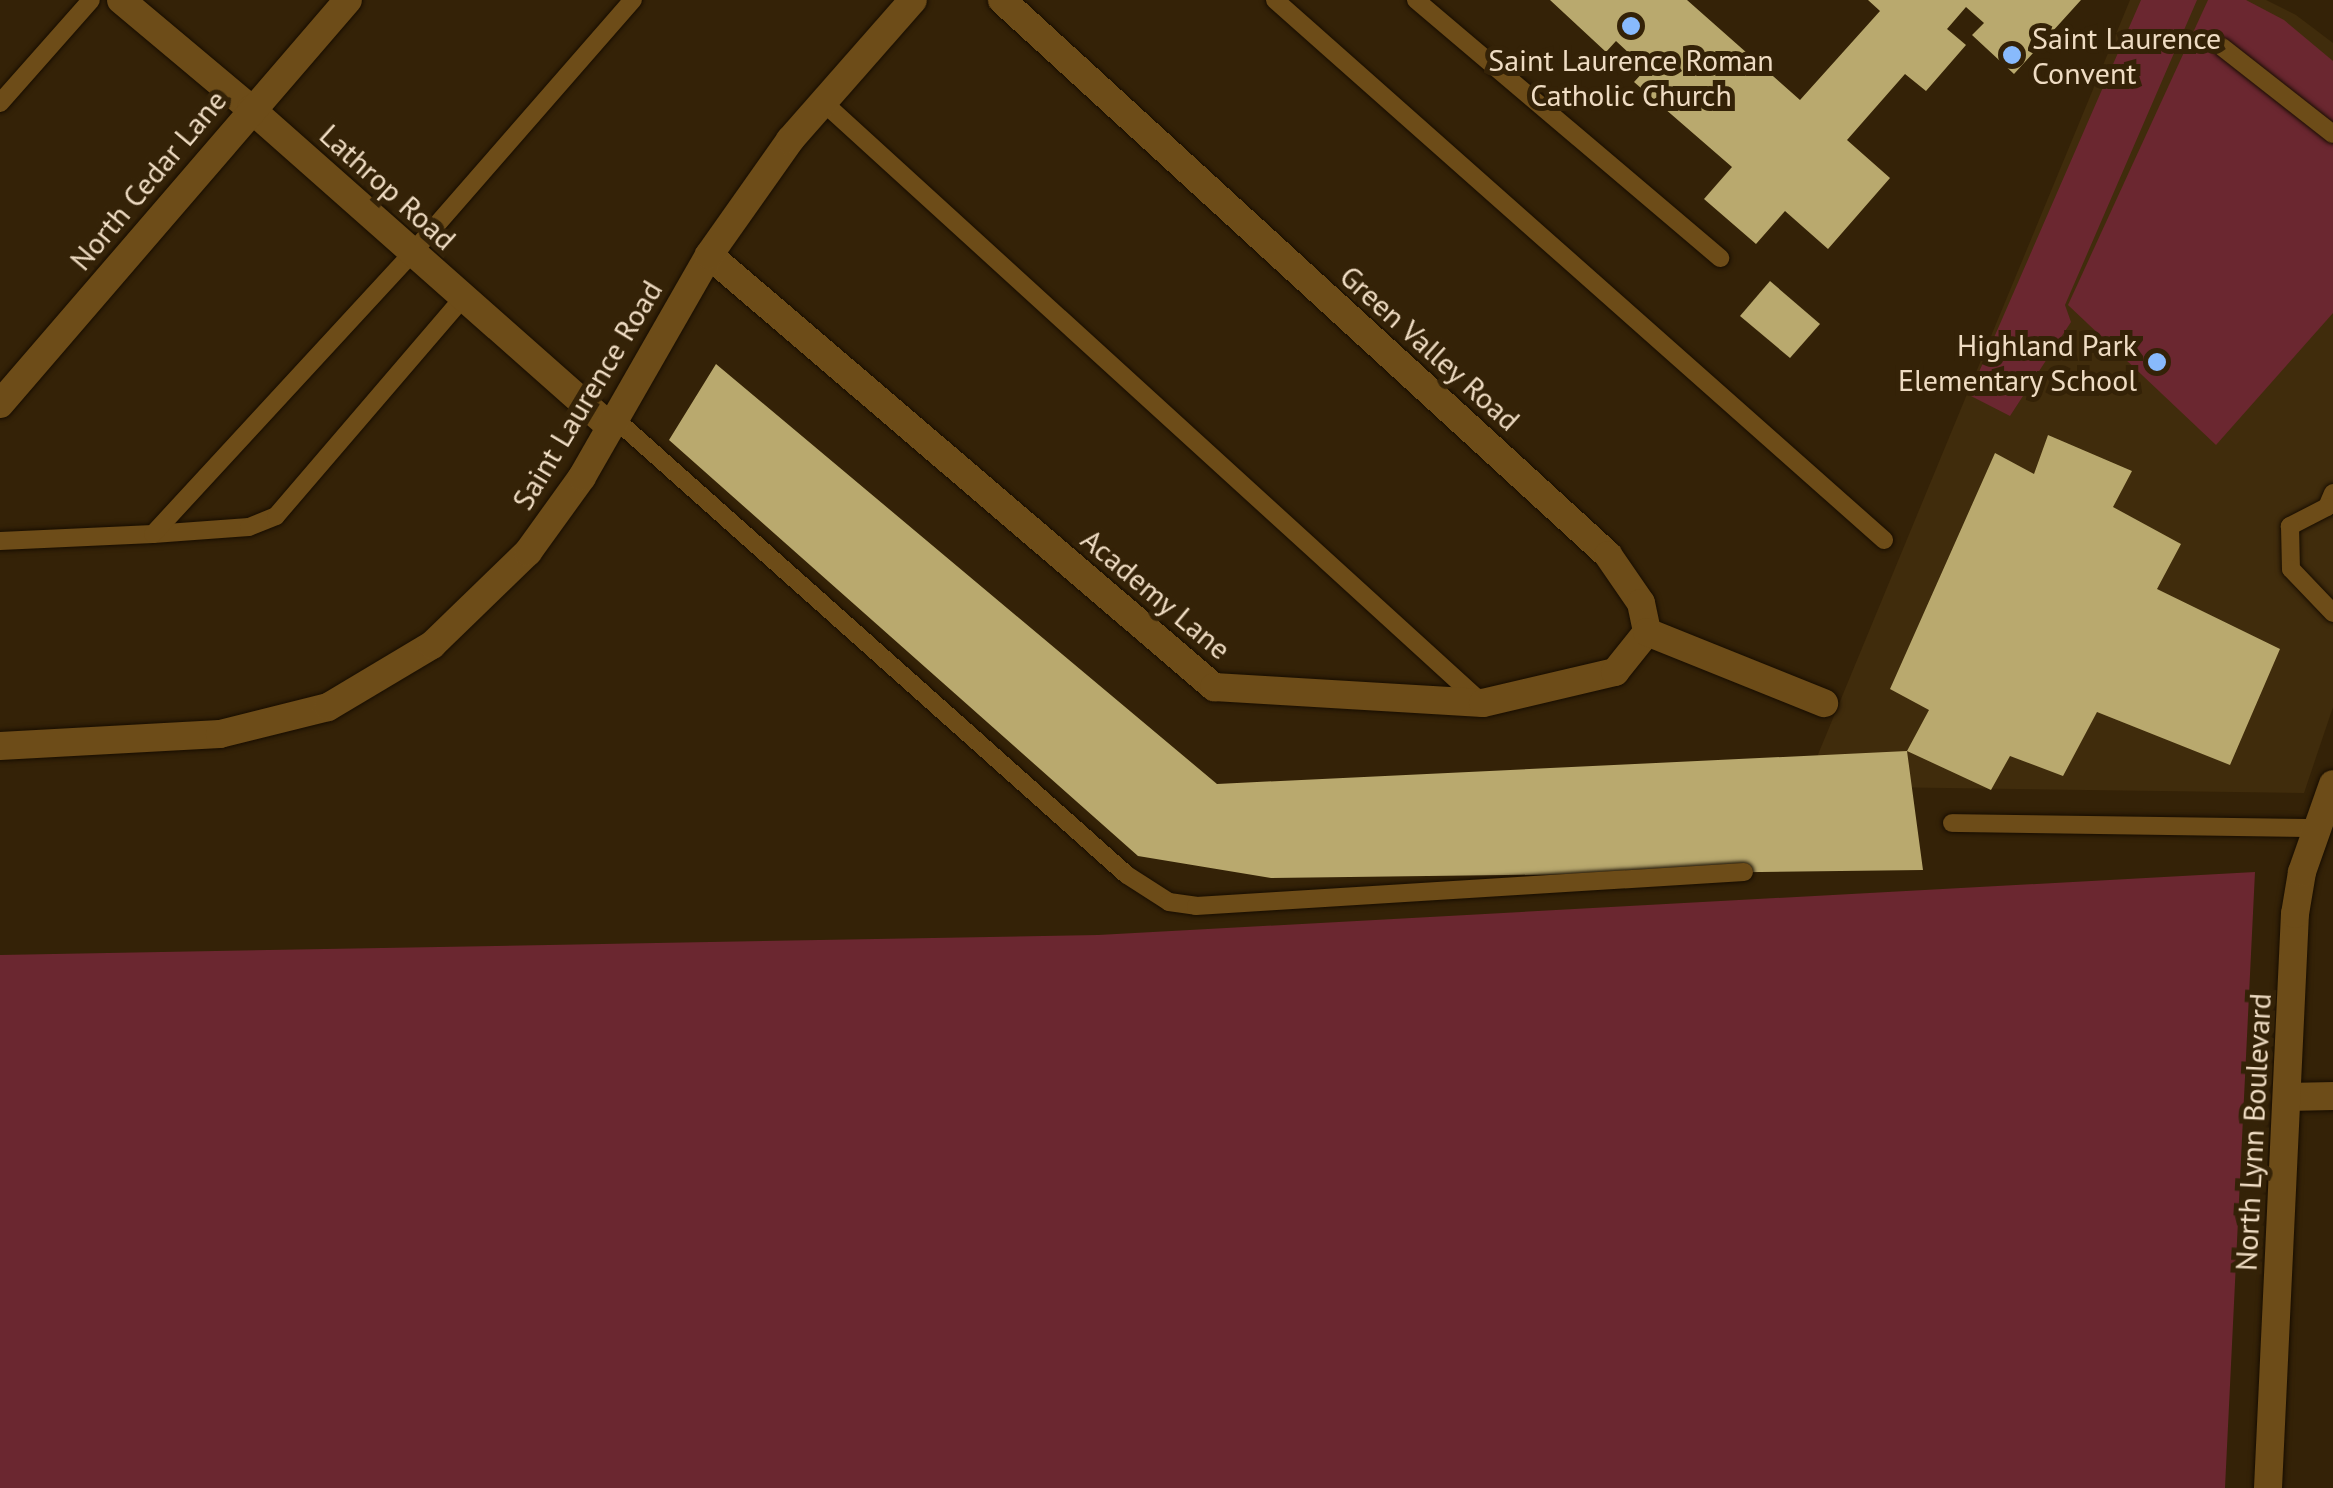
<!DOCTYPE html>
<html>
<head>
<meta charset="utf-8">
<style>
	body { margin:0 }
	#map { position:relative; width:2333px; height:1488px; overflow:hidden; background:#342207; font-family:"PT Sans",sans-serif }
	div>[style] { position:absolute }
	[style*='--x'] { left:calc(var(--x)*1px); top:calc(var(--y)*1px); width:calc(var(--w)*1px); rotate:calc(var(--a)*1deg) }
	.built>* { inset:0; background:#402c0c }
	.green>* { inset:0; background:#6b2730 }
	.building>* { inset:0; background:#b9a96e }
	.roads { filter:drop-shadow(0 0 2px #170d01) drop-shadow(0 0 2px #170d01) }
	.service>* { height:18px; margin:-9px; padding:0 9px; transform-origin:9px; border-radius:9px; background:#6d4c18 }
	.minor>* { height:28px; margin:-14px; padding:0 14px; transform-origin:14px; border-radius:14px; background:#6d4c18 }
	.tertiary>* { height:28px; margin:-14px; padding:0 14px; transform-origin:14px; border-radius:14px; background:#6d4c18 }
	.dots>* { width:28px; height:28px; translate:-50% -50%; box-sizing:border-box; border:5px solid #342207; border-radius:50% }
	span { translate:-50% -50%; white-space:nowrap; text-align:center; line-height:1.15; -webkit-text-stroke:10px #342207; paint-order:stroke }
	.poi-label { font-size:30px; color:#efdcc3 }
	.left { translate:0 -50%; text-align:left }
	.right { translate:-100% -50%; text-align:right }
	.street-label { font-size:30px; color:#efdcc3 }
</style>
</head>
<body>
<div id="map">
	<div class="built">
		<div style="clip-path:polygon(2130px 0,2266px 0,2296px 15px,2333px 43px,2333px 707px,2304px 793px,1805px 786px)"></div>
	</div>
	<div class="green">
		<div style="clip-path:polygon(2141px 0,2197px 0,2065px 305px,2071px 322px,2010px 416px,1969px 395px)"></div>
		<div style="clip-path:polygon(2208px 0,2246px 0,2284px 20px,2333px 61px,2333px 313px,2216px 445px,2068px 305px)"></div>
		<div style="clip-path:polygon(2255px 872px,2225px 1488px,0 1488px,0 955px,1098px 935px)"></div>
	</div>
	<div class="building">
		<div style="clip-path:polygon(1550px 0,1687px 0,1800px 100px,1880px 11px,1868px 0,2081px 0,2014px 74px,1972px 35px,1984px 23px,1966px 7px,1947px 29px,1966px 45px,1926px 91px,1905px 74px,1847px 140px,1890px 178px,1828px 249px,1785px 211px,1756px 244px,1704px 199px,1732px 167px,1634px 82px,1646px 69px,1616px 41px,1606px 52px)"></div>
		<div style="clip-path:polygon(1770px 281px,1820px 324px,1790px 358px,1740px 316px)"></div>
		<div style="clip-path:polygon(716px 364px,1217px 784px,1907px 751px,1923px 870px,1271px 878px,1138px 856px,669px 440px)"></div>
		<div style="clip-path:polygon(2048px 435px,2132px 471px,2113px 507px,2181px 544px,2157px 589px,2280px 649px,2230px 765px,2097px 712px,2063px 776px,2010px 756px,1991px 790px,1907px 751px,1929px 710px,1890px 689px,1995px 453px,2034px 474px)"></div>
	</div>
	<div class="roads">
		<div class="service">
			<div style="--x:1275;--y:0;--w:814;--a:41.56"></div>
			<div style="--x:1416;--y:0;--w:399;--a:40.3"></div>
			<div style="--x:2222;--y:47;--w:141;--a:38.1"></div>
			<div style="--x:823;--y:102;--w:892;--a:42.36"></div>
			<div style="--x:0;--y:103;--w:137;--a:-48.5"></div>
			<div style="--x:614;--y:418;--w:687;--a:41.7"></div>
			<div style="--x:1127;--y:875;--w:50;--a:32.7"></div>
			<div style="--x:1169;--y:902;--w:27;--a:8"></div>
			<div style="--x:1196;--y:906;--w:549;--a:-3.55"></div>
			<div style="--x:2333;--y:493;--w:15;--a:113"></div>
			<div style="--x:2327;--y:507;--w:42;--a:152.8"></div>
			<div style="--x:2290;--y:526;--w:43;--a:88.7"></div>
			<div style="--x:2291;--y:569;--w:61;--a:46.3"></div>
			<div style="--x:153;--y:534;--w:96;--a:-4.2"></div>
			<div style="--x:249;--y:527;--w:29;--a:-22"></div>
			<div style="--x:276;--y:516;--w:289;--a:-49.4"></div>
			<div style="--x:0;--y:541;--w:153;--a:-2.6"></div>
			<div style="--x:153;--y:534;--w:382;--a:-47.3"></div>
			<div style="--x:412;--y:253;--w:336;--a:-48.9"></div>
			<div style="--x:1952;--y:823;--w:363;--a:0.8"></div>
		</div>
		<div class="minor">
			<div style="--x:121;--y:0;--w:170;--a:40"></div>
			<div style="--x:251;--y:109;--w:478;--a:41.5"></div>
			<div style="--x:1002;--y:0;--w:822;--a:42.48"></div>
			<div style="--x:1608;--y:555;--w:58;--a:55.5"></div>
			<div style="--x:1641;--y:603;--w:30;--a:78"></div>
			<div style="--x:709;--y:255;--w:665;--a:40.55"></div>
			<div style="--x:1214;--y:687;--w:269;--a:3.4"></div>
			<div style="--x:1483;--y:703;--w:136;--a:-13.2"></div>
			<div style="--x:1615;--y:672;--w:51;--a:-51.3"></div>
			<div style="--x:0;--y:404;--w:533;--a:-49.26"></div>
			<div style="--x:1647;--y:632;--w:191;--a:21.9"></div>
			<div style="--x:0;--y:746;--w:220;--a:-3.1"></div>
			<div style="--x:220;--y:734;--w:111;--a:-14"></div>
			<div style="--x:328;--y:707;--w:121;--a:-30.8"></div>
			<div style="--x:432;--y:645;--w:134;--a:-44.1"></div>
			<div style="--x:528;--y:552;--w:92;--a:-54.2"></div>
			<div style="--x:582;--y:477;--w:256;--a:-60.2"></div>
			<div style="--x:709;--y:255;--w:141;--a:-54.8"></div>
			<div style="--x:790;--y:140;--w:186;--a:-48.7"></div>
			<div style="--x:2288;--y:1097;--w:45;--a:-1.3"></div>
		</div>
		<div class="tertiary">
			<div style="--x:2268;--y:1488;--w:575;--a:-87.31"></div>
			<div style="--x:2295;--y:914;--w:43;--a:-80.5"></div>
			<div style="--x:2302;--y:872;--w:93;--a:-70.6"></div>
		</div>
	</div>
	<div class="dots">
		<div style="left:1631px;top:26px;background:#88bafc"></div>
		<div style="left:2012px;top:55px;background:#88bafc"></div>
		<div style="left:2157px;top:362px;background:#88bafc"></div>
	</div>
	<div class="poi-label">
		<span class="left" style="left:2032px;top:55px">Saint Laurence<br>Convent</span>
		<span style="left:1631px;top:77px">Saint Laurence Roman<br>Catholic Church</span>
		<span class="right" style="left:2137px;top:362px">Highland Park<br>Elementary School</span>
	</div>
	<div class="street-label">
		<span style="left:148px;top:180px;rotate:-50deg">North Cedar Lane</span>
		<span style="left:388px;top:187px;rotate:42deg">Lathrop Road</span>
		<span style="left:1430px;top:348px;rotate:42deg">Green Valley Road</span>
		<span style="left:587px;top:395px;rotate:-59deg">Saint Laurence Road</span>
		<span style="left:1156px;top:594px;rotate:40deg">Academy Lane</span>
		<span style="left:2253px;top:1132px;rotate:-87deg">North Lynn Boulevard</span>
	</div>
</div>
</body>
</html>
